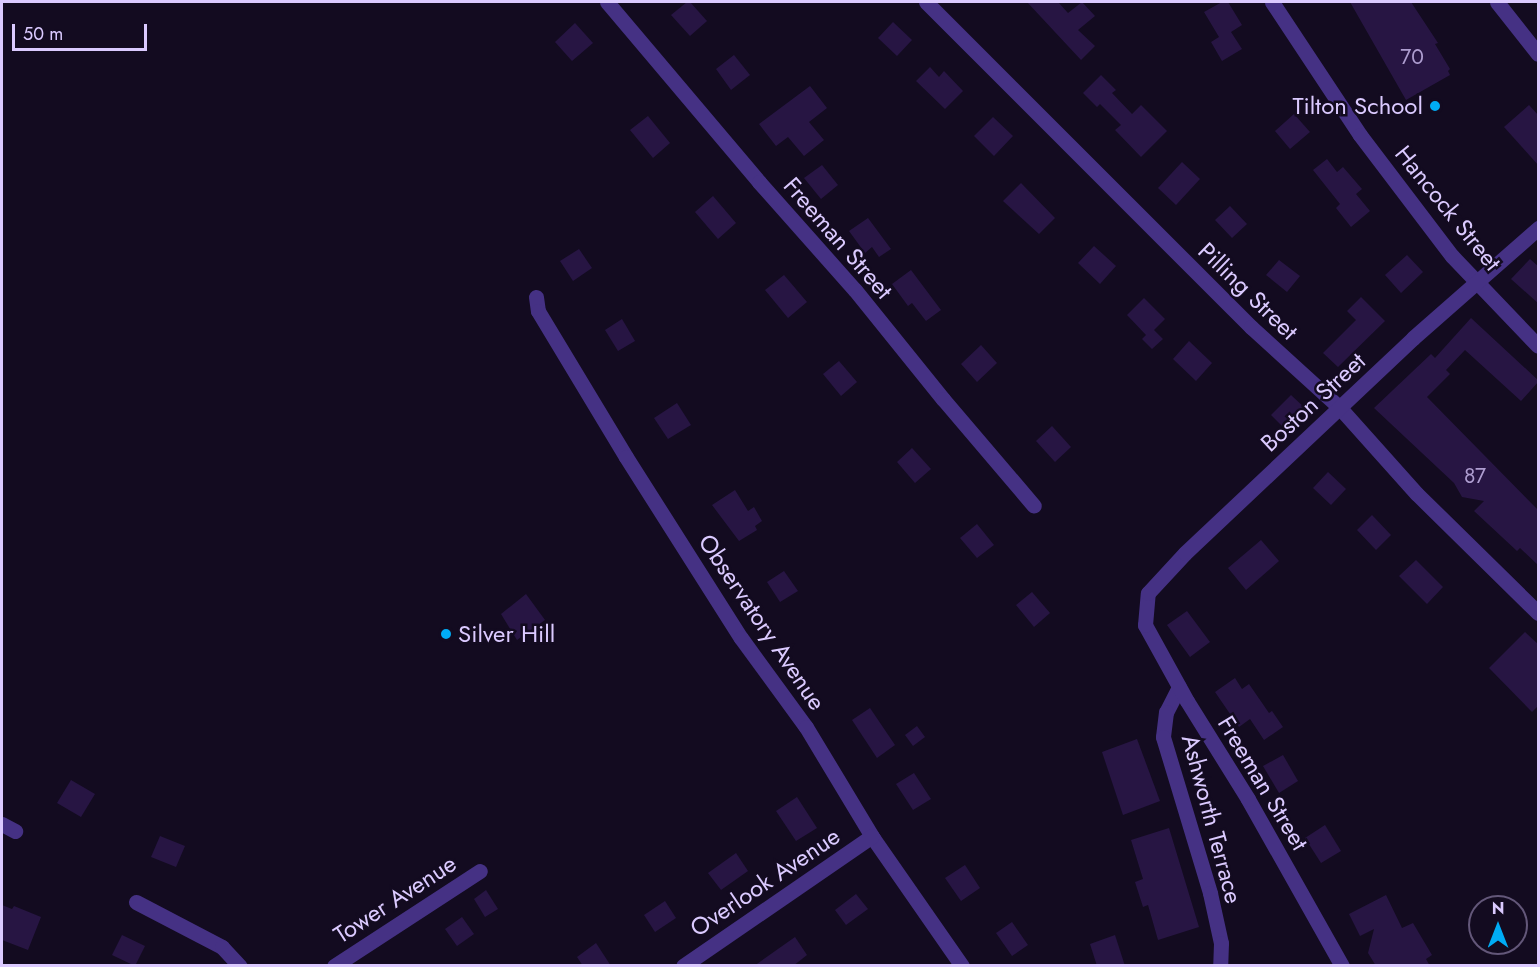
<!DOCTYPE html>
<html>
<head>
<meta charset="utf-8">
<style>
	body { margin:0 }
	#map { position:relative; width:1540px; height:967px; overflow:hidden; background:#130b20; font-family:Jost,sans-serif }
	div>[style] { position:absolute }
	[style*='--x'] { left:calc(var(--x)*1px); top:calc(var(--y)*1px); width:calc(var(--w)*1px); rotate:calc(var(--a)*1deg) }
	.building>* { inset:0; background:#271543 }
	.minor>* { height:15px; margin:-7.5px; padding:0 7.5px; transform-origin:7.5px; border-radius:7.5px; background:#453184 }
	.dots>* { width:16px; height:16px; translate:-50% -50%; box-sizing:border-box; border:3px solid #130b20; border-radius:50% }
	span { translate:-50% -50%; white-space:nowrap; text-align:center; line-height:1.15; -webkit-text-stroke:5px #130b20; paint-order:stroke }
	.number-label { font-size:21px; color:#ae9dd0 }
	.number-label span { -webkit-text-stroke-width:0 }
	.poi-label { font-size:24px; color:#dbcaff }
	.right { translate:-100% -50%; text-align:right }
	.left { translate:0 -50%; text-align:left }
	.street-label { font-size:24px; color:#dbcaff }
	.frame { position:absolute; inset:0; border:3px solid #dbcaff; pointer-events:none }
	.north { position:absolute; left:1468px; top:895px; width:60px; height:60px; box-sizing:border-box; background:#130b20; border:2px solid #635779; border-radius:50%; rotate:0deg; font-size:16px; font-weight:700; line-height:24px; text-align:center; color:#dbcaff }
	.north::after { content:''; display:block; margin:auto; width:21px; height:27px; background:#00acf5; clip-path:polygon(50% 0,100% 100%,50% 72%,0 100%) }
	.scale { position:absolute; left:12px; top:24px; width:135px; height:27px; box-sizing:border-box; border:3px solid #dbcaff; border-top:0; padding-left:8px; font-size:18px; line-height:21px; white-space:nowrap; color:#dbcaff; -webkit-text-stroke:4px #130b20; paint-order:stroke }
</style>
</head>
<body>
<div id="map">
	<div class="building">
		<div style="clip-path:polygon(687px 2px,690px 2px,707px 21px,690px 36px,671px 15px)"></div>
		<div style="clip-path:polygon(1027px 2px,1058px 2px,1068px 13px,1082px 2px,1095px 16px,1078px 30px,1095px 46px,1081px 60px)"></div>
		<div style="clip-path:polygon(1222px 2px,1228px 2px,1242px 25px,1231px 32px,1242px 49px,1222px 61px,1211px 42px,1219px 37px,1204px 12px)"></div>
		<div style="clip-path:polygon(1350px 2px,1411px 2px,1438px 43px,1435px 44px,1450px 69px,1448px 71px,1450px 75px,1406px 100px)"></div>
		<div style="clip-path:polygon(893px 22px,912px 40px,897px 56px,878px 38px)"></div>
		<div style="clip-path:polygon(575px 23px,593px 43px,572px 61px,555px 42px)"></div>
		<div style="clip-path:polygon(734px 55px,750px 75px,731px 90px,716px 69px)"></div>
		<div style="clip-path:polygon(930px 67px,939px 77px,944px 71px,963px 91px,945px 109px,916px 81px)"></div>
		<div style="clip-path:polygon(1101px 75px,1116px 90px,1112px 93px,1132px 114px,1141px 105px,1167px 131px,1141px 157px,1115px 130px,1121px 125px,1100px 104px,1097px 107px,1083px 93px)"></div>
		<div style="clip-path:polygon(810px 86px,827px 108px,809px 122px,824px 140px,804px 156px,788px 137px,776px 146px,759px 124px)"></div>
		<div style="clip-path:polygon(1529px 105px,1539px 116px,1539px 166px,1504px 127px)"></div>
		<div style="clip-path:polygon(1294px 114px,1310px 132px,1290px 149px,1275px 131px)"></div>
		<div style="clip-path:polygon(648px 116px,670px 143px,653px 158px,630px 130px)"></div>
		<div style="clip-path:polygon(993px 117px,1013px 136px,994px 156px,974px 136px)"></div>
		<div style="clip-path:polygon(1327px 159px,1337px 172px,1343px 167px,1362px 189px,1356px 194px,1370px 211px,1351px 227px,1336px 208px,1340px 204px,1313px 170px)"></div>
		<div style="clip-path:polygon(1182px 162px,1200px 179px,1176px 205px,1158px 188px)"></div>
		<div style="clip-path:polygon(822px 165px,838px 185px,821px 199px,804px 178px)"></div>
		<div style="clip-path:polygon(1021px 183px,1055px 218px,1039px 234px,1003px 201px)"></div>
		<div style="clip-path:polygon(713px 196px,736px 223px,718px 239px,695px 212px)"></div>
		<div style="clip-path:polygon(1230px 206px,1247px 224px,1232px 238px,1215px 220px)"></div>
		<div style="clip-path:polygon(868px 218px,891px 249px,879px 257px,872px 247px,865px 253px,849px 231px)"></div>
		<div style="clip-path:polygon(1094px 246px,1116px 266px,1100px 284px,1078px 263px)"></div>
		<div style="clip-path:polygon(579px 249px,592px 268px,573px 281px,560px 261px)"></div>
		<div style="clip-path:polygon(1407px 255px,1423px 272px,1401px 293px,1385px 275px)"></div>
		<div style="clip-path:polygon(1530px 259px,1539px 267px,1539px 304px,1511px 279px)"></div>
		<div style="clip-path:polygon(1279px 260px,1300px 276px,1287px 292px,1266px 275px)"></div>
		<div style="clip-path:polygon(911px 270px,941px 310px,926px 321px,912px 303px,908px 306px,892px 284px)"></div>
		<div style="clip-path:polygon(784px 275px,807px 302px,788px 318px,765px 290px)"></div>
		<div style="clip-path:polygon(1361px 297px,1385px 321px,1338px 367px,1323px 353px,1356px 320px,1347px 311px)"></div>
		<div style="clip-path:polygon(1144px 298px,1165px 319px,1154px 330px,1163px 339px,1152px 349px,1142px 339px,1146px 335px,1127px 315px)"></div>
		<div style="clip-path:polygon(1471px 318px,1539px 381px,1521px 401px,1465px 350px,1446px 370px,1450px 374px,1427px 397px,1539px 511px,1539px 566px,1520px 548px,1517px 551px,1474px 511px,1484px 501px,1462px 497px,1454px 483px,1374px 408px,1431px 354px,1435px 358px)"></div>
		<div style="clip-path:polygon(622px 319px,635px 341px,618px 351px,605px 330px)"></div>
		<div style="clip-path:polygon(1189px 341px,1212px 363px,1196px 381px,1173px 359px)"></div>
		<div style="clip-path:polygon(981px 345px,997px 363px,977px 382px,961px 364px)"></div>
		<div style="clip-path:polygon(839px 361px,857px 382px,841px 396px,823px 374px)"></div>
		<div style="clip-path:polygon(1291px 395px,1306px 409px,1286px 430px,1271px 415px)"></div>
		<div style="clip-path:polygon(677px 403px,691px 425px,668px 439px,654px 418px)"></div>
		<div style="clip-path:polygon(1052px 426px,1071px 447px,1055px 462px,1036px 441px)"></div>
		<div style="clip-path:polygon(912px 448px,931px 469px,915px 483px,897px 462px)"></div>
		<div style="clip-path:polygon(1328px 472px,1346px 489px,1331px 505px,1313px 488px)"></div>
		<div style="clip-path:polygon(735px 490px,748px 511px,754px 507px,762px 521px,755px 526px,757px 530px,739px 541px,712px 505px)"></div>
		<div style="clip-path:polygon(1372px 515px,1391px 535px,1376px 550px,1357px 530px)"></div>
		<div style="clip-path:polygon(977px 524px,994px 545px,977px 558px,960px 538px)"></div>
		<div style="clip-path:polygon(1261px 540px,1279px 561px,1246px 590px,1228px 568px)"></div>
		<div style="clip-path:polygon(1416px 560px,1443px 587px,1427px 604px,1399px 576px)"></div>
		<div style="clip-path:polygon(784px 571px,798px 591px,780px 602px,767px 582px)"></div>
		<div style="clip-path:polygon(1032px 592px,1050px 613px,1034px 627px,1016px 605px)"></div>
		<div style="clip-path:polygon(526px 594px,545px 620px,517px 640px,501px 614px)"></div>
		<div style="clip-path:polygon(1187px 611px,1210px 642px,1190px 657px,1167px 625px)"></div>
		<div style="clip-path:polygon(1525px 632px,1539px 645px,1539px 705px,1532px 712px,1489px 668px)"></div>
		<div style="clip-path:polygon(1235px 678px,1242px 689px,1249px 684px,1269px 713px,1272px 711px,1283px 727px,1264px 740px,1250px 719px,1239px 727px,1215px 692px)"></div>
		<div style="clip-path:polygon(870px 708px,895px 745px,877px 758px,852px 720px)"></div>
		<div style="clip-path:polygon(917px 726px,925px 737px,913px 746px,905px 735px)"></div>
		<div style="clip-path:polygon(1137px 739px,1160px 801px,1123px 815px,1102px 752px)"></div>
		<div style="clip-path:polygon(1283px 755px,1298px 781px,1279px 793px,1263px 766px)"></div>
		<div style="clip-path:polygon(914px 773px,931px 799px,913px 810px,896px 784px)"></div>
		<div style="clip-path:polygon(71px 780px,95px 794px,81px 817px,57px 803px)"></div>
		<div style="clip-path:polygon(797px 797px,817px 828px,796px 841px,776px 811px)"></div>
		<div style="clip-path:polygon(1325px 825px,1341px 851px,1321px 863px,1305px 838px)"></div>
		<div style="clip-path:polygon(1169px 828px,1199px 927px,1158px 940px,1148px 905px,1143px 907px,1135px 882px,1143px 879px,1131px 840px)"></div>
		<div style="clip-path:polygon(160px 836px,185px 846px,176px 867px,151px 857px)"></div>
		<div style="clip-path:polygon(736px 853px,748px 871px,721px 890px,708px 873px)"></div>
		<div style="clip-path:polygon(965px 865px,980px 888px,961px 901px,945px 878px)"></div>
		<div style="clip-path:polygon(486px 890px,498px 909px,485px 917px,474px 899px)"></div>
		<div style="clip-path:polygon(856px 894px,868px 909px,846px 925px,835px 910px)"></div>
		<div style="clip-path:polygon(1386px 895px,1402px 928px,1413px 923px,1432px 955px,1426px 959px,1430px 966px,1376px 966px,1368px 953px,1374px 929px,1360px 936px,1349px 914px)"></div>
		<div style="clip-path:polygon(665px 901px,676px 918px,655px 932px,644px 915px)"></div>
		<div style="clip-path:polygon(2px 905px,12px 909px,14px 906px,41px 917px,28px 950px,2px 940px)"></div>
		<div style="clip-path:polygon(462px 917px,474px 934px,457px 946px,445px 929px)"></div>
		<div style="clip-path:polygon(1012px 922px,1028px 945px,1012px 956px,996px 933px)"></div>
		<div style="clip-path:polygon(122px 935px,145px 946px,135px 966px,112px 955px)"></div>
		<div style="clip-path:polygon(1115px 935px,1125px 966px,1097px 966px,1090px 944px)"></div>
		<div style="clip-path:polygon(795px 937px,807px 955px,793px 966px,754px 966px)"></div>
		<div style="clip-path:polygon(596px 943px,611px 966px,583px 966px,577px 957px)"></div>
	</div>
	<div class="minor">
		<div style="--x:607;--y:2;--w:236;--a:49.8"></div>
		<div style="--x:759;--y:182;--w:144;--a:48.4"></div>
		<div style="--x:855;--y:290;--w:140;--a:51.1"></div>
		<div style="--x:943;--y:399;--w:140;--a:49.6"></div>
		<div style="--x:926;--y:2;--w:460;--a:45"></div>
		<div style="--x:1251;--y:327;--w:120;--a:42.3"></div>
		<div style="--x:1340;--y:408;--w:115;--a:48.2"></div>
		<div style="--x:1417;--y:494;--w:170;--a:44.5"></div>
		<div style="--x:1272;--y:2;--w:159;--a:56.5"></div>
		<div style="--x:1360;--y:135;--w:152;--a:52.8"></div>
		<div style="--x:1452;--y:256;--w:124;--a:46.3"></div>
		<div style="--x:1497;--y:2;--w:66;--a:51.7"></div>
		<div style="--x:536;--y:297;--w:14;--a:82"></div>
		<div style="--x:538;--y:311;--w:170;--a:58.9"></div>
		<div style="--x:626;--y:457;--w:214;--a:57.6"></div>
		<div style="--x:741;--y:638;--w:110;--a:53.9"></div>
		<div style="--x:806;--y:727;--w:130;--a:58.9"></div>
		<div style="--x:873;--y:838;--w:156;--a:55.2"></div>
		<div style="--x:1179;--y:687;--w:28;--a:117"></div>
		<div style="--x:1166;--y:712;--w:25;--a:97"></div>
		<div style="--x:1163;--y:737;--w:163;--a:73.2"></div>
		<div style="--x:1210;--y:893;--w:51;--a:77.6"></div>
		<div style="--x:1221;--y:943;--w:23;--a:92"></div>
		<div style="--x:2;--y:824;--w:15;--a:28"></div>
		<div style="--x:136;--y:902;--w:97;--a:27.6"></div>
		<div style="--x:222;--y:947;--w:26;--a:47"></div>
		<div style="--x:334;--y:966;--w:174;--a:-33.1"></div>
		<div style="--x:683;--y:966;--w:229;--a:-34.5"></div>
		<div style="--x:1342;--y:966;--w:192;--a:-119.4"></div>
		<div style="--x:1248;--y:799;--w:115;--a:-121.9"></div>
		<div style="--x:1187;--y:701;--w:87;--a:-118.9"></div>
		<div style="--x:1145;--y:625;--w:32;--a:-85"></div>
		<div style="--x:1148;--y:593;--w:54;--a:-47.2"></div>
		<div style="--x:1185;--y:553;--w:313;--a:-43.3"></div>
		<div style="--x:1413;--y:338;--w:167;--a:-41.3"></div>
	</div>
	<div class="dots">
		<div style="left:1435px;top:106px;background:#00acf5"></div>
		<div style="left:446px;top:634px;background:#00acf5"></div>
	</div>
	<div class="number-label">
		<span style="left:1412px;top:57px">70</span>
		<span style="left:1475px;top:476px">87</span>
	</div>
	<div class="poi-label">
		<span class="right" style="left:1423px;top:106px">Tilton School</span>
		<span class="left" style="left:458px;top:634px">Silver Hill</span>
	</div>
	<div class="street-label">
		<span style="left:1448px;top:208px;rotate:51deg">Hancock Street</span>
		<span style="left:838px;top:238px;rotate:49deg">Freeman Street</span>
		<span style="left:1248px;top:291px;rotate:44deg">Pilling Street</span>
		<span style="left:1313px;top:402px;rotate:-43deg">Boston Street</span>
		<span style="left:762px;top:622px;rotate:56deg">Observatory Avenue</span>
		<span style="left:1263px;top:783px;rotate:59deg">Freeman Street</span>
		<span style="left:1212px;top:819px;rotate:75deg">Ashworth Terrace</span>
		<span style="left:765px;top:882px;rotate:-34deg">Overlook Avenue</span>
		<span style="left:395px;top:899px;rotate:-33deg">Tower Avenue</span>
	</div>
	<div class="frame"></div>
	<div class="north">N</div>
	<div class="scale">50 m</div>
</div>
</body>
</html>
